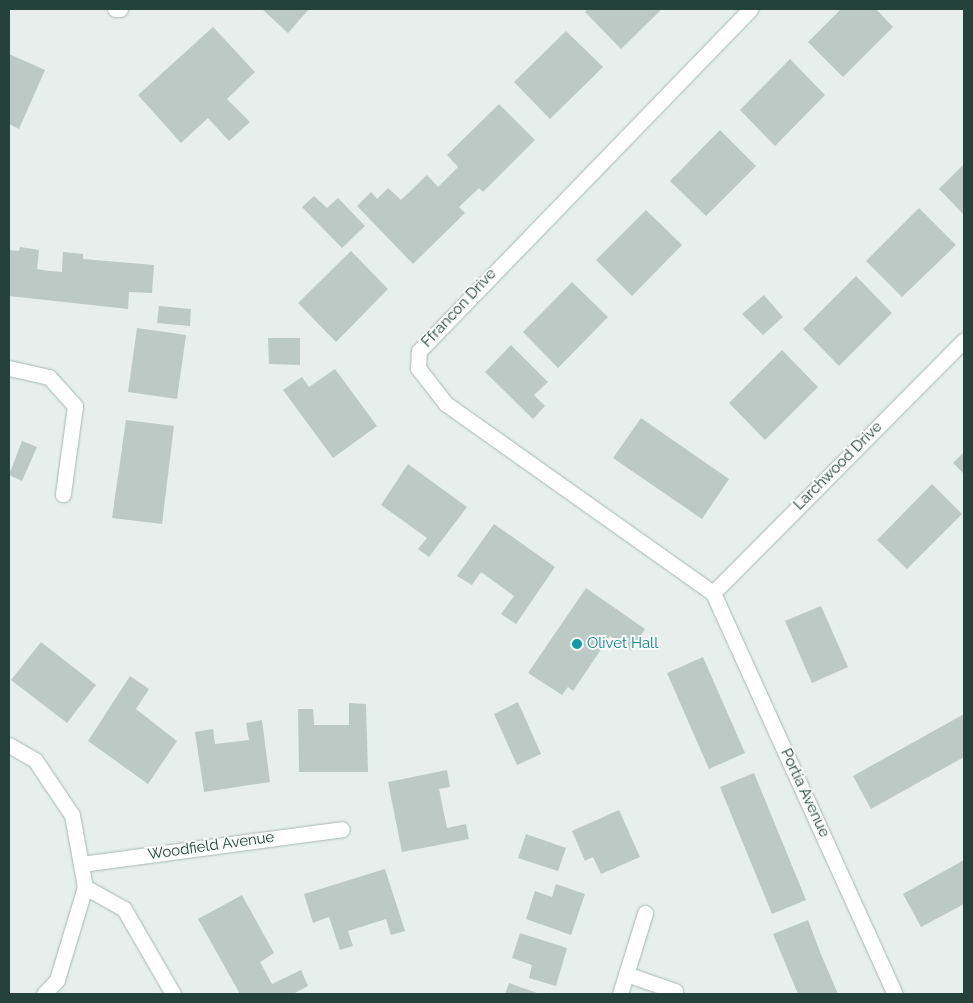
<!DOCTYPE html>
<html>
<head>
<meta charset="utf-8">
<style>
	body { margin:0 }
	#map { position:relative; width:973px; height:1003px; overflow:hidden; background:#e6efeb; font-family:Raleway,sans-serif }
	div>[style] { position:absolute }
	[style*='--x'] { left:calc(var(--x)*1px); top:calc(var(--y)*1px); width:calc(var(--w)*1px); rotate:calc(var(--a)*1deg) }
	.building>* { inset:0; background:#bbcac4 }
	.roads { filter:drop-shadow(0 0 1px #a8b8b2) drop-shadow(0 0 1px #a8b8b2) }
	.street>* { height:15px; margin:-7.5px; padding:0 7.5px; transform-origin:7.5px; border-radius:7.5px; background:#fff }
	.dots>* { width:14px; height:14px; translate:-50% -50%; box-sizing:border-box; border:2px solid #f7fbf9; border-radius:50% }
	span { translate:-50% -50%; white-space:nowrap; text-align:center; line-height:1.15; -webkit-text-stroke:4px #f7fbf9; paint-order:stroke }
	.street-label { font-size:15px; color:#24423a }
	.culture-label { font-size:15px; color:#0d838f }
	.left { translate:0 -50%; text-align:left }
	.frame { position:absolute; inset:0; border:10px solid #24423a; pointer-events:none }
</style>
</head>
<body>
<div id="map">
	<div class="building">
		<div style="clip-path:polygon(262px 9px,309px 9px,288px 33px)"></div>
		<div style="clip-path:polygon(588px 9px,662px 9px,621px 49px,585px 12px)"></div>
		<div style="clip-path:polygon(841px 9px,876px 9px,893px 27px,843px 77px,808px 42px)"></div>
		<div style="clip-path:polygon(213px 27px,255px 72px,227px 99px,250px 122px,229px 141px,208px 118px,181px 143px,138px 95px)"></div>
		<div style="clip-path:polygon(566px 31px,603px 67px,550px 119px,514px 82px)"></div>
		<div style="clip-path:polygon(9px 54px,45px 70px,19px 129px,9px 124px)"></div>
		<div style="clip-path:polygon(790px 59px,825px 95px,775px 146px,740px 110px)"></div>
		<div style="clip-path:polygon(499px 104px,535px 140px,483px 192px,479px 188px,459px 207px,465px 213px,413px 264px,357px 206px,371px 192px,377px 199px,388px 188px,401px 200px,427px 175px,438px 187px,458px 167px,447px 155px)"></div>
		<div style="clip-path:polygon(720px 130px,756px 166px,706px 216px,670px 181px)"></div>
		<div style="clip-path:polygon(964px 164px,964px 215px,939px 189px)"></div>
		<div style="clip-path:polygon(314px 196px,327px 208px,338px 198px,365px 226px,342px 248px,302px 207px)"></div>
		<div style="clip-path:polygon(919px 208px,956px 245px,902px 297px,866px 261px)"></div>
		<div style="clip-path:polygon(646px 210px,682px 245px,632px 296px,596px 260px)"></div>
		<div style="clip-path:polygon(20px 247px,39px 250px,37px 269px,49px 271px,62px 272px,63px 252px,83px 254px,83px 259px,154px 265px,152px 293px,129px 292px,128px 309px,9px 296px,9px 250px,19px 251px)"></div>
		<div style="clip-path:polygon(351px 251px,388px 289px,336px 342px,298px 303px)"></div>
		<div style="clip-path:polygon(856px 276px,892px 313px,839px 366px,803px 329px)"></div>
		<div style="clip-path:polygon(572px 282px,608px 317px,558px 368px,523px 332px)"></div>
		<div style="clip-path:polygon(764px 295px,783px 317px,763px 335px,742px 314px)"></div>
		<div style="clip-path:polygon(159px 306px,191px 309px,190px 326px,157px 323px)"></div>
		<div style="clip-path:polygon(137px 328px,186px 335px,177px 399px,128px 392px)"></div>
		<div style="clip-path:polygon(268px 338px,300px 338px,300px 365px,269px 364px)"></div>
		<div style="clip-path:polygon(511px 345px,548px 382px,534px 395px,545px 406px,533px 419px,485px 372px)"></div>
		<div style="clip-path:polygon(782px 350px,818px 387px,765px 440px,729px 403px)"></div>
		<div style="clip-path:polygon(335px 369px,377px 426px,333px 458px,283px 390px,302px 377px,309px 387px)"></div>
		<div style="clip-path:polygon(641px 418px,729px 479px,702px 519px,613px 458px)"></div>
		<div style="clip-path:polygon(126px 420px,174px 426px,162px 524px,112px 518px)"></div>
		<div style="clip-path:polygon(22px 441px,37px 447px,22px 481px,9px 475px)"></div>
		<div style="clip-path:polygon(964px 452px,964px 474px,953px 463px)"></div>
		<div style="clip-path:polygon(408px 464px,467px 507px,429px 557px,418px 549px,427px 538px,381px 505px)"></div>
		<div style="clip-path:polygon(932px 484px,962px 514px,907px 569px,877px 540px)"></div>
		<div style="clip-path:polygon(494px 524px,555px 567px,516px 624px,501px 614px,514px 596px,481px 572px,472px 585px,457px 576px)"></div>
		<div style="clip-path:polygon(586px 588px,645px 629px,631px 651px,610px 636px,573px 691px,568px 687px,562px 695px,528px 673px)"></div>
		<div style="clip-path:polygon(821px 606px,848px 667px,812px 683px,785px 621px)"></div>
		<div style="clip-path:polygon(41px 642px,96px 685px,67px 723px,11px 680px)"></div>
		<div style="clip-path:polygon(703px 657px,745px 753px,709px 769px,667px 673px)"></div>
		<div style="clip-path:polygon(130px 676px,149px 689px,136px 709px,177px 741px,148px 784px,88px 741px)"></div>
		<div style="clip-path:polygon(518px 702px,541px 754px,517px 765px,494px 714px)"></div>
		<div style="clip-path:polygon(349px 703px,366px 704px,368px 772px,299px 772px,298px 709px,313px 709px,314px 725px,349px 725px)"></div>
		<div style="clip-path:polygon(964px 714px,964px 757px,871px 809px,853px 776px)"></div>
		<div style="clip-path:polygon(262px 720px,270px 782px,204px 792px,195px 732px,213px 729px,215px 744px,249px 740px,246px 723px)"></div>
		<div style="clip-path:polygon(447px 770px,450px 787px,439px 789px,447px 828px,466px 824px,469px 839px,402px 852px,388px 782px)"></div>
		<div style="clip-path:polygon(754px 773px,806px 900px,772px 914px,720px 787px)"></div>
		<div style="clip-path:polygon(619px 810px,640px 857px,601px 874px,593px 857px,585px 861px,572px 831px)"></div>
		<div style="clip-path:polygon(526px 834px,566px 848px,558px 871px,518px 858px)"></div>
		<div style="clip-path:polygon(964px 860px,964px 904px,921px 927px,903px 894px)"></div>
		<div style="clip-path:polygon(385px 869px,405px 931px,391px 935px,386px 919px,348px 931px,353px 946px,340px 950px,329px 917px,313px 923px,304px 894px)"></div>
		<div style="clip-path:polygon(556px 884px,585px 894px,571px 935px,526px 919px,535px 891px,552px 897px)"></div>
		<div style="clip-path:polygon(242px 895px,274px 953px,260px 962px,272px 984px,301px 970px,308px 986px,293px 994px,240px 994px,198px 919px)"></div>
		<div style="clip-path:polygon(808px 920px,820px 952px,838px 994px,798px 994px,773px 934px)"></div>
		<div style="clip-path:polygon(520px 933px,567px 948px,556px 986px,529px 978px,532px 965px,512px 958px)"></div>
		<div style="clip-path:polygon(509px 983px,540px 994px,505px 994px)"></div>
	</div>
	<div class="roads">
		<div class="street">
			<div style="--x:115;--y:9;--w:5;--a:0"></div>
			<div style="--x:9;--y:368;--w:41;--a:12.7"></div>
			<div style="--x:49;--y:377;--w:39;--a:48"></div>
			<div style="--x:75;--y:406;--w:89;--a:97.8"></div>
			<div style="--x:713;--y:593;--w:327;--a:-144.7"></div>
			<div style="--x:446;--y:404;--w:46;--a:-127.9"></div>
			<div style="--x:418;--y:368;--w:17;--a:-87"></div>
			<div style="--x:419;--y:351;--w:476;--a:-45.9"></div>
			<div style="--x:713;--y:593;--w:440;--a:65.6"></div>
			<div style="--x:713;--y:593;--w:356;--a:-45.2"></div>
			<div style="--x:9;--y:745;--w:30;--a:30"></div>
			<div style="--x:35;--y:760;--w:66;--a:56.1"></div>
			<div style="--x:72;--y:815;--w:73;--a:79.8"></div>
			<div style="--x:85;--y:887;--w:97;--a:106.8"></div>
			<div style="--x:57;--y:980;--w:19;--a:133"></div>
			<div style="--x:81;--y:864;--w:263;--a:-7.6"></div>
			<div style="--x:85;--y:887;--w:45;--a:29.4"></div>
			<div style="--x:124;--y:909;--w:98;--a:60"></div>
			<div style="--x:626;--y:974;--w:52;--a:19.1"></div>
			<div style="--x:620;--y:994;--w:85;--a:-72.8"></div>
		</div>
	</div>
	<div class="dots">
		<div style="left:577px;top:644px;background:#0f9aa8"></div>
	</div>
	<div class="street-label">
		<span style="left:459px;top:308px;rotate:-47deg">Ffrancon Drive</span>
		<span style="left:838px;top:466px;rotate:-45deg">Larchwood Drive</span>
		<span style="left:805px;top:793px;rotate:65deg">Portia Avenue</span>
		<span style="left:211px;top:846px;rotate:-8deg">Woodfield Avenue</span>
	</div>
	<div class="culture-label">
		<span class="left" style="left:587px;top:644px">Olivet Hall</span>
	</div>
	<div class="frame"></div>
</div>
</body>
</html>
